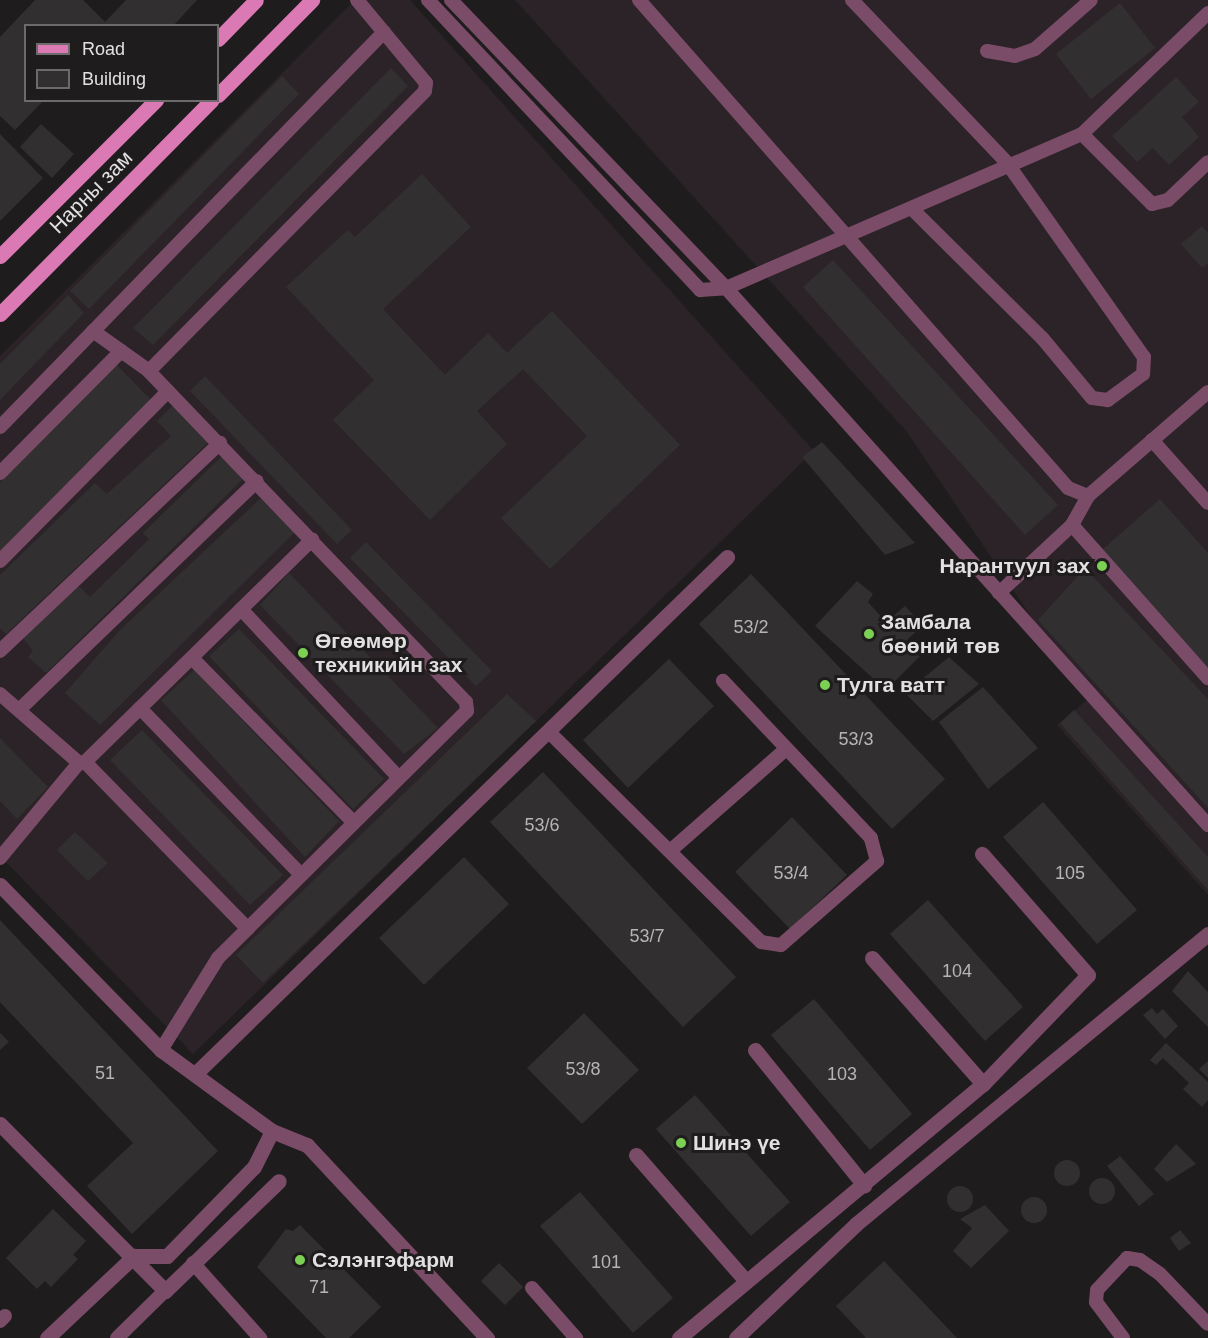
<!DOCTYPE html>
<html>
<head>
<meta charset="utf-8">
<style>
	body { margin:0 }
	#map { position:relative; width:1208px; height:1338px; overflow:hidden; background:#1f1c1d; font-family:Helvetica,sans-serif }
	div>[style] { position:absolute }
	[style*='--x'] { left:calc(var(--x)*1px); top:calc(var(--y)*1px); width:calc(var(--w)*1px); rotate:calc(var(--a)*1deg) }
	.built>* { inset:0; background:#2b2327 }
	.building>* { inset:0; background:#322f31 }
	.round { border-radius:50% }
	.service>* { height:14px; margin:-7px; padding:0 7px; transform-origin:7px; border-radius:7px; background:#7b4c68 }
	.minor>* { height:15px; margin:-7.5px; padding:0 7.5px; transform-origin:7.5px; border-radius:7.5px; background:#7b4c68 }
	.tertiary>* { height:15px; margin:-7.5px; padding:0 7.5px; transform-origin:7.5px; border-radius:7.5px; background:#7b4c68 }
	.primary>* { height:15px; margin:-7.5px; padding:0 7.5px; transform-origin:7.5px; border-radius:7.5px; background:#db79b5 }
	.dots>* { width:16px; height:16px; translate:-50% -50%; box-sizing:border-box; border:3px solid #1f1c1d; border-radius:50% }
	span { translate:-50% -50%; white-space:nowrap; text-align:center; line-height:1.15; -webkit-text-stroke:6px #1f1c1d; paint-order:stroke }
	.number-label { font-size:18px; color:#b6b4b5 }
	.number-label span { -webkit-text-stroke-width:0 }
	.street-label { font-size:21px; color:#e2e0e1 }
	.poi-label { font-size:21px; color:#e2e0e1; font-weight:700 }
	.right { translate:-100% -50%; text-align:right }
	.left { translate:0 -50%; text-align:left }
	.legend { position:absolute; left:24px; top:24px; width:195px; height:78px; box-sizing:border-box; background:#1f1c1d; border:2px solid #6d6a6b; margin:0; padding:8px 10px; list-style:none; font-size:18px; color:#e2e0e1 }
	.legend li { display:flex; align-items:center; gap:12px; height:30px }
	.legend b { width:30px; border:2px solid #6d6a6b }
</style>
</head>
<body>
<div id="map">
	<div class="built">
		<div style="clip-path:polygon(355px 0,410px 0,814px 451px,193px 1054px,0 856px,0 356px)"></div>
		<div style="clip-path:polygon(515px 0,1208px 0,1208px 895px,1057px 725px,1087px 700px,907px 432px)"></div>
	</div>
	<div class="building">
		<div style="clip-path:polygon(35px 0,83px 0,105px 22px,126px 0,197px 0,173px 26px,26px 26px,26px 100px,44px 100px,15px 130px,0 116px,0 37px)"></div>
		<div style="clip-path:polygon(1120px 3px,1155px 48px,1091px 99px,1056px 54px)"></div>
		<div style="clip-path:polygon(391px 68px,408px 86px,153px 345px,133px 328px)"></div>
		<div style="clip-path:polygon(282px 76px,299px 94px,89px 309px,70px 291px)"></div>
		<div style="clip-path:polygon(1176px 77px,1199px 102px,1182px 117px,1199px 137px,1169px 165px,1153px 148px,1137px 162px,1112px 136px)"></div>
		<div style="clip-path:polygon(41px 124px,74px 154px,52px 178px,20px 147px)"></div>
		<div style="clip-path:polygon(0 134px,43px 178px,0 221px)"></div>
		<div style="clip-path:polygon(422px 174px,471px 227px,383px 309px,445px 375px,488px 333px,507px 353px,552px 311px,680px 445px,550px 569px,501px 518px,587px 436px,523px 369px,477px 411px,507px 444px,430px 520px,333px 420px,374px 380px,286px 287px,348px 230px,355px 237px)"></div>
		<div style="clip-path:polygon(1202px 226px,1208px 233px,1208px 263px,1202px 268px,1181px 244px)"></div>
		<div style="clip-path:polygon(833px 260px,1058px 505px,1025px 535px,803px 287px)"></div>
		<div style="clip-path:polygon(68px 295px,84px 313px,0 400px,0 364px)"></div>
		<div style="clip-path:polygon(116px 364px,151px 400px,0 552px,0 482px)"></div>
		<div style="clip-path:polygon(205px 376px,352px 530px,337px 544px,190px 391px)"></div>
		<div style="clip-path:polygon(176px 402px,212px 439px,6px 634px,0 628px,0 575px,95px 483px,107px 494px,171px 436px,157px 421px)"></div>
		<div style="clip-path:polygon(822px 442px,915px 543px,885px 555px,802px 457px)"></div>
		<div style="clip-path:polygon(225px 453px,245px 477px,46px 673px,28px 657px,33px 651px,22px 637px,76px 583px,90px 597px,149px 539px,143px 533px)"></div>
		<div style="clip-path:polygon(263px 496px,299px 528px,100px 725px,65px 693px,120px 630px)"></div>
		<div style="clip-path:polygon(1160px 499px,1208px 553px,1208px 670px,1102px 550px)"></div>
		<div style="clip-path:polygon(366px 542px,492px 671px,476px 686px,350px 558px)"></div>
		<div style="clip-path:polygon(1085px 568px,1208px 699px,1208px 808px,1038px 620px)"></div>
		<div style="clip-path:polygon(289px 573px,438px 728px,404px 754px,260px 605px)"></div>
		<div style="clip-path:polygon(751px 574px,945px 779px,892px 829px,699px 624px)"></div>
		<div style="clip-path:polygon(857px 581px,873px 594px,868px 602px,886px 622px,905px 606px,923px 625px,906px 641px,920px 656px,886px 690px,815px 626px)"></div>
		<div style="clip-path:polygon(239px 629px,384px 779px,353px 809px,209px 656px)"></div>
		<div style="clip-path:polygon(949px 657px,979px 684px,933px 721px,905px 693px)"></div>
		<div style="clip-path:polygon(669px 659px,714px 706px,628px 788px,583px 740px)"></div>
		<div style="clip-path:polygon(194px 670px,339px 821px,305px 857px,161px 700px)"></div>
		<div style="clip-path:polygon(983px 687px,1038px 748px,988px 789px,939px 722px)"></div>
		<div style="clip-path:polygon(507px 694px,536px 721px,263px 983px,236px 955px)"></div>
		<div style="clip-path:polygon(1074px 710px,1208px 857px,1208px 890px,1060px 723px)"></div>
		<div style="clip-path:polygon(142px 730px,283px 875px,250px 905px,110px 760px)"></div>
		<div style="clip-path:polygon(0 738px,48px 787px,17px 819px,0 801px)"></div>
		<div style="clip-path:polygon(543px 772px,736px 977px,683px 1027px,490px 822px)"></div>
		<div style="clip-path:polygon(1043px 802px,1137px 910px,1097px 944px,1003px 837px)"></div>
		<div style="clip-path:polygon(792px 817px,847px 875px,790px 929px,735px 872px)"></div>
		<div style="clip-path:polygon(75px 832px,108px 863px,88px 881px,57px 850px)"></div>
		<div style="clip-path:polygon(464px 857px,509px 904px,424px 985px,379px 938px)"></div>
		<div style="clip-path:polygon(928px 900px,1023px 1007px,985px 1041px,890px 934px)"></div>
		<div style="clip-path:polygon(0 920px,218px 1151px,132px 1234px,87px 1186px,133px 1143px,0 1002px)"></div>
		<div style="clip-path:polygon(1188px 971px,1208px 992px,1208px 1027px,1172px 991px)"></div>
		<div style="clip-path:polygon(814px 999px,912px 1114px,870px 1150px,771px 1035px)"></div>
		<div style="clip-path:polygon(1152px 1008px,1157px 1014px,1163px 1009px,1178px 1026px,1165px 1039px,1143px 1015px)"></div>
		<div style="clip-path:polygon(584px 1013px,639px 1070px,582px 1124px,527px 1068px)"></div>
		<div style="clip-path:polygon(0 1033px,9px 1042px,0 1050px)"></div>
		<div style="clip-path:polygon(1166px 1043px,1208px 1082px,1208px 1100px,1202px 1107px,1183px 1089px,1189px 1083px,1163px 1058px,1156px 1065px,1150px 1060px)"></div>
		<div style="clip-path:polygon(1208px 1061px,1208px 1078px,1199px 1069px)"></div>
		<div style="clip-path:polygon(695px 1095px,790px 1202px,751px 1236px,656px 1129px)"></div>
		<div style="clip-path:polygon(1176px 1144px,1196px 1164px,1167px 1182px,1154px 1169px)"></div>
		<div style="clip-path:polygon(1120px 1156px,1154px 1194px,1139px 1206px,1107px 1166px)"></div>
		<div class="round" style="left:1054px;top:1160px;width:26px;height:26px"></div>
		<div class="round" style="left:1089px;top:1178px;width:26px;height:26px"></div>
		<div class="round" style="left:947px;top:1186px;width:26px;height:26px"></div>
		<div style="clip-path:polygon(580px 1192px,673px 1298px,633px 1333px,540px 1226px)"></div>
		<div class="round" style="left:1021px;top:1197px;width:26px;height:26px"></div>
		<div style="clip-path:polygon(985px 1205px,1009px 1231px,971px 1268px,953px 1251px,972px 1228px,960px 1219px)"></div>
		<div style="clip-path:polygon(53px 1209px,86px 1241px,73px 1255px,78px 1259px,51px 1287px,45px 1281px,37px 1289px,6px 1258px)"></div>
		<div style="clip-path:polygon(300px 1225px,381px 1307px,349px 1338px,326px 1338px,257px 1267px,286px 1229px,293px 1231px)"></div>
		<div style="clip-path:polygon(1180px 1230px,1191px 1243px,1179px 1251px,1170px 1238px)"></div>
		<div style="clip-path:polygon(884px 1261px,957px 1338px,866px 1338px,836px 1306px)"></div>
		<div style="clip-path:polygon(499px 1263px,523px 1287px,505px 1305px,481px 1281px)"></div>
	</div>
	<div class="service">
		<div style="--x:428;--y:0;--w:398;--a:46.8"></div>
		<div style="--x:700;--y:290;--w:26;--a:-4"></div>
		<div style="--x:726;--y:288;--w:388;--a:-23.4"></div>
		<div style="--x:1082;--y:134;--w:175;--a:-43.8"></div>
		<div style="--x:451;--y:0;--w:398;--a:46.3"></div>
		<div style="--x:726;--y:288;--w:722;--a:48.09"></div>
		<div style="--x:639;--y:0;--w:650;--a:48.68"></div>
		<div style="--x:1068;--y:488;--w:22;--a:22"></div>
		<div style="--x:1088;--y:496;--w:159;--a:-40.9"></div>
		<div style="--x:852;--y:0;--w:225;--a:46.4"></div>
		<div style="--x:1007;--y:163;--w:237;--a:54.8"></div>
		<div style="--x:1144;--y:357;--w:17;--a:93"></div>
		<div style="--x:1143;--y:374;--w:44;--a:143.4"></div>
		<div style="--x:1108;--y:400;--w:16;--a:-173"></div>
		<div style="--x:1092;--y:398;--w:77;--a:-129.7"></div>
		<div style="--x:1043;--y:339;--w:185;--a:-135.2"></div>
		<div style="--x:987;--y:51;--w:28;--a:10"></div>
		<div style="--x:1015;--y:56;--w:21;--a:-19"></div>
		<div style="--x:1035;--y:49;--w:74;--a:-41.2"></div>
		<div style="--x:1082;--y:134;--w:99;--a:45"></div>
		<div style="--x:1152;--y:204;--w:16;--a:-14"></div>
		<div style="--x:1168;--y:200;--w:55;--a:-43.5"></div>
		<div style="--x:93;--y:331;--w:69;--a:35.5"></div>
		<div style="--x:0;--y:427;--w:551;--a:-45.81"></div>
		<div style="--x:1152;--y:440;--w:84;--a:48.4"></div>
		<div style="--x:0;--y:473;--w:172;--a:-45.2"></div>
		<div style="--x:1072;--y:525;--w:205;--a:48.4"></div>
		<div style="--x:0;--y:561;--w:239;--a:-45.3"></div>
		<div style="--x:999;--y:593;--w:100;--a:-43"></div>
		<div style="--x:1072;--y:525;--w:33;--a:-61"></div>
		<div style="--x:241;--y:609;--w:231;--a:46.9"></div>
		<div style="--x:0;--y:651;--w:303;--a:-43.4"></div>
		<div style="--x:192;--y:658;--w:231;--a:45.5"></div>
		<div style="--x:0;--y:694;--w:105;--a:41.1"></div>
		<div style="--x:79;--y:763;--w:6;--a:-9"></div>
		<div style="--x:85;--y:762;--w:318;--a:-44.4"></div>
		<div style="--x:140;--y:708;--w:232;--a:46"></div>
		<div style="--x:19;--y:710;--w:330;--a:-43.9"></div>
		<div style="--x:550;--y:733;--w:297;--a:44.7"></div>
		<div style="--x:761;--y:942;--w:20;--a:9"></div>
		<div style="--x:781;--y:945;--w:128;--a:-41.2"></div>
		<div style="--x:877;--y:861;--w:24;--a:-105"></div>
		<div style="--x:871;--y:838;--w:216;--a:-133.3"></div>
		<div style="--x:85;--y:762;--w:233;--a:45.7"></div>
		<div style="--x:670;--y:851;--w:154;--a:-41.3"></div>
		<div style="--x:0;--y:858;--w:124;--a:-50.3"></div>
		<div style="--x:161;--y:1050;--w:108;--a:-58.2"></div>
		<div style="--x:218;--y:958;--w:351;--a:-44.8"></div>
		<div style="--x:467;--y:711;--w:9;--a:-96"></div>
		<div style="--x:466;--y:702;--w:458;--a:-133.8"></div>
		<div style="--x:149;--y:371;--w:393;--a:-45.4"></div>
		<div style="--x:425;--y:91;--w:8;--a:-83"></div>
		<div style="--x:426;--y:83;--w:108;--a:-129.7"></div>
		<div style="--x:193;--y:1263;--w:101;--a:48.2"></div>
		<div style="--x:532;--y:1288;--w:67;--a:48.7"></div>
		<div style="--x:0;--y:1321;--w:7;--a:-45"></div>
		<div style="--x:117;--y:1338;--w:67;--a:-44.4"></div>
		<div style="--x:1123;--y:1338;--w:45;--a:-126.9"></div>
		<div style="--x:1096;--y:1302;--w:12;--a:-85"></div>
		<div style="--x:1097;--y:1290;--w:44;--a:-46.8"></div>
		<div style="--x:1127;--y:1258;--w:13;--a:9"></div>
		<div style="--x:1140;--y:1260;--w:24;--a:35"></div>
		<div style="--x:1160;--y:1274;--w:69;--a:46.2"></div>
	</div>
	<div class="minor">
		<div style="--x:872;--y:958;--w:168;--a:48.6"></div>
		<div style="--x:755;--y:1050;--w:174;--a:51.1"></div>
		<div style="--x:195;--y:1074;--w:742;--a:-44.18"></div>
		<div style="--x:0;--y:1124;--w:235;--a:45.3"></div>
		<div style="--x:165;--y:1291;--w:158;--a:-44"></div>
		<div style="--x:636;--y:1155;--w:166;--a:48.9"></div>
		<div style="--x:47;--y:1338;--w:120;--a:-43.3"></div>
		<div style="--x:134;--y:1256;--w:33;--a:0"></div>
		<div style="--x:167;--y:1256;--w:124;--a:-45.7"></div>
		<div style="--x:254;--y:1167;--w:40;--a:-63.4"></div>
		<div style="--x:679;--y:1338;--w:396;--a:-39.9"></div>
		<div style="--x:983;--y:1084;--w:151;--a:-46.1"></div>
		<div style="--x:1088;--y:975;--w:161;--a:-131.2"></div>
	</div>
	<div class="tertiary">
		<div style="--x:0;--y:885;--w:231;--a:45.7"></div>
		<div style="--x:161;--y:1050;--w:137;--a:36.1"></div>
		<div style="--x:272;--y:1131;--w:38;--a:22"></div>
		<div style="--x:307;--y:1145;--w:264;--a:47"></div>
		<div style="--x:736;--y:1338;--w:166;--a:-43.5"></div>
		<div style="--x:856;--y:1224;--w:456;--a:-39.5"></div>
	</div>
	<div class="primary">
		<div style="--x:218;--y:39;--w:54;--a:-45.7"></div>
		<div style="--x:218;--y:95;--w:134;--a:-45.3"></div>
		<div style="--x:0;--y:256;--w:221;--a:-45"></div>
		<div style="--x:0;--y:314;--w:301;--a:-45.3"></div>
	</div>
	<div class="dots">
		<div style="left:1102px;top:566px;background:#7cd155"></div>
		<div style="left:869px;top:634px;background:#7cd155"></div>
		<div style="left:303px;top:653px;background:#7cd155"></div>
		<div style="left:825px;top:685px;background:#7cd155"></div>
		<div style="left:681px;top:1143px;background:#7cd155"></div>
		<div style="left:300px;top:1260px;background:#7cd155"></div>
	</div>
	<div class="number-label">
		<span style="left:751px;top:627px">53/2</span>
		<span style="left:856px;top:739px">53/3</span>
		<span style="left:542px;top:825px">53/6</span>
		<span style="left:791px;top:873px">53/4</span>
		<span style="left:1070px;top:873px">105</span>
		<span style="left:647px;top:936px">53/7</span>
		<span style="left:957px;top:971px">104</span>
		<span style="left:583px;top:1069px">53/8</span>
		<span style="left:105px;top:1073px">51</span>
		<span style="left:842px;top:1074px">103</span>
		<span style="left:606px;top:1262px">101</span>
		<span style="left:319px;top:1287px">71</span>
	</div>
	<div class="street-label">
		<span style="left:91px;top:192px;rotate:-45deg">Нарны зам</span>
	</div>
	<div class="poi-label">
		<span class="right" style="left:1090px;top:566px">Нарантуул зах</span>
		<span class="left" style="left:881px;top:634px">Замбала<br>бөөний төв</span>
		<span class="left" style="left:315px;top:653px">Өгөөмөр<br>техникийн зах</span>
		<span class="left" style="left:837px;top:685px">Тулга ватт</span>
		<span class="left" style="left:693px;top:1143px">Шинэ үе</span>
		<span class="left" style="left:312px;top:1260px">Сэлэнгэфарм</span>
	</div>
	<ul class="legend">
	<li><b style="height:8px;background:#db79b5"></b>Road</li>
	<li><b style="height:16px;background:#322f31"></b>Building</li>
	</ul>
</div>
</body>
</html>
